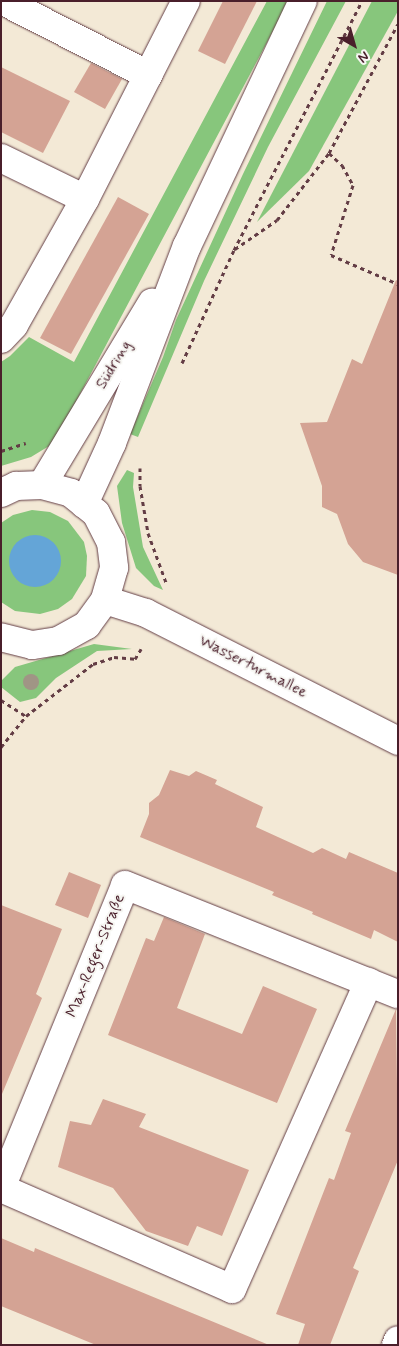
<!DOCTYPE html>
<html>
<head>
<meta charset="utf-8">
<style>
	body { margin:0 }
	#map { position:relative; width:399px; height:1346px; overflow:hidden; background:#f3e9d6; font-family:Mynerve,sans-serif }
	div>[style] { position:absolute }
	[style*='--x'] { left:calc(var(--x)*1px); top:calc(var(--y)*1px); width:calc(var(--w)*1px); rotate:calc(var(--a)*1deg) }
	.green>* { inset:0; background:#87c67c }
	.water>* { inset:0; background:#64a5d7 }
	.round { border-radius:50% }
	.building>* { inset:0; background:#d4a394 }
	.path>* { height:3px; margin-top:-1.5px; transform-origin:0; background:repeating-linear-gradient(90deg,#633d45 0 4px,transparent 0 8px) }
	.roads { filter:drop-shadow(0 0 1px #633d45) drop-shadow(0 0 1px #633d45) }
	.street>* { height:28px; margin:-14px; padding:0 14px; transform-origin:14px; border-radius:14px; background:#fff }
	.trees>* { width:16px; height:16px; margin:-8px; border-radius:50%; background:#a09585 }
	span { translate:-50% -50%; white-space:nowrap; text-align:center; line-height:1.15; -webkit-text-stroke:4px #f6f6f2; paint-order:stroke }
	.street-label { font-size:16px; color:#4a1f2b }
	.frame { position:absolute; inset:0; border:2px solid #4a1f2b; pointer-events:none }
	.north { position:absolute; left:329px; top:20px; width:50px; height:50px; -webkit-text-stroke:4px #f6f6f2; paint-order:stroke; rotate:142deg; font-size:14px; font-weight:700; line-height:20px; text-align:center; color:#4a1f2b }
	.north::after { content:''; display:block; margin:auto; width:18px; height:22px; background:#4a1f2b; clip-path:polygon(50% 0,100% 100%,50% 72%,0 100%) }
</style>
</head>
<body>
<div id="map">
	<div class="green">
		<div style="clip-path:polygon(267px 1px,289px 1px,54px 443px,31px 457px,1px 466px,1px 362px,10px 356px,29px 337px,74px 362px)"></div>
		<div style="clip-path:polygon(327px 1px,346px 1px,268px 147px,204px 281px,138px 437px,130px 434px,163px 357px,176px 320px,243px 174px)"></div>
		<div style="clip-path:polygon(372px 1px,398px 1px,398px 11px,309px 171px,257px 222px)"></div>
		<div style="clip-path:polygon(127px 470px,134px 473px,133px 487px,143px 547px,163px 590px,154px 586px,136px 568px,122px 523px,117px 486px)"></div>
		<div style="clip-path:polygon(32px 510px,50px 512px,68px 521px,84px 542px,87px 556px,86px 576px,72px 599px,58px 609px,40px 614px,15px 611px,1px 602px,1px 523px,13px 515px)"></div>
		<div style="clip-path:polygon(94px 644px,132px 649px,97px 651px,56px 678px,36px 698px,20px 702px,1px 687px,1px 681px,15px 667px)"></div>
	</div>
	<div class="water">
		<div class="round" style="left:9px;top:535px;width:52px;height:52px"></div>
	</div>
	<div class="building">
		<div style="clip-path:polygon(223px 1px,257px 1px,225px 64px,198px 51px)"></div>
		<div style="clip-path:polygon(91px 63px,122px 79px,105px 109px,74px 92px)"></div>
		<div style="clip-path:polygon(1px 67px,70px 101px,43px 153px,1px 132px)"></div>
		<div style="clip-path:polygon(118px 197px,149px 214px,71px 354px,40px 338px)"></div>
		<div style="clip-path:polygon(396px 280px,398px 281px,398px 575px,363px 562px,348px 544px,337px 514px,322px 507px,322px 486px,300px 423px,327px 422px,352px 359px,362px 364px)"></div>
		<div style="clip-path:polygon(170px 770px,189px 776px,196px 771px,217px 780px,215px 784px,263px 807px,256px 827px,313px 853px,322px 848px,346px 859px,349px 852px,398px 873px,398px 942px,374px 930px,371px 939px,312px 914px,313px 912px,272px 895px,274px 892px,140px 837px,149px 814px,149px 803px,159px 795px)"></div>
		<div style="clip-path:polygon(69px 872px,101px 885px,88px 918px,55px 905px)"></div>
		<div style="clip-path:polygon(1px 905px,62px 929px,36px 994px,42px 998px,2px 1094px)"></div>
		<div style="clip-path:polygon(164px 917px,205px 934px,177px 1008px,242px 1034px,263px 986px,317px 1009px,277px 1103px,108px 1035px,146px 938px,154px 941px)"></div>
		<div style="clip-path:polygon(396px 1009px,398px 1160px,353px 1268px,359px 1271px,330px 1345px,298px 1345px,305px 1324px,276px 1314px,329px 1178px,334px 1180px,351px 1133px,345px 1131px)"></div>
		<div style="clip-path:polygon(103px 1099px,146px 1114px,139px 1127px,249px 1170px,222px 1236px,197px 1226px,188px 1246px,146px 1231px,113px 1188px,58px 1167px,70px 1121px,91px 1125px)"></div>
		<div style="clip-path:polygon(1px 1238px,34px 1252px,35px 1248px,269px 1345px,96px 1345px,1px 1306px)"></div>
	</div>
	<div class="path">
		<div style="--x:329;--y:153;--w:18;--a:43"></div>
		<div style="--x:342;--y:165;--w:23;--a:61"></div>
		<div style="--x:353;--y:185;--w:73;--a:107.4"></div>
		<div style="--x:331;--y:255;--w:73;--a:23.4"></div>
		<div style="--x:235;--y:249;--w:51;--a:-34.6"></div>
		<div style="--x:277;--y:220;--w:85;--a:-52.2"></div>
		<div style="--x:329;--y:153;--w:146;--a:-61.9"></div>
		<div style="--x:182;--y:363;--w:124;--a:-65.3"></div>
		<div style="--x:234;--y:250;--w:280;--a:-62.8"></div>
		<div style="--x:1;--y:451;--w:26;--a:-18"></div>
		<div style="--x:140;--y:468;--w:18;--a:90"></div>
		<div style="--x:140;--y:486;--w:48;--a:80.3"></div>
		<div style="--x:148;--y:533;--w:55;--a:69.9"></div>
		<div style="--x:1;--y:700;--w:30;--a:33"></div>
		<div style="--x:1;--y:747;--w:40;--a:-51"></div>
		<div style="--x:26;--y:716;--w:85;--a:-37.8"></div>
		<div style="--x:93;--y:664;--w:22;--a:-18"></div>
		<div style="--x:114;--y:657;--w:21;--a:5"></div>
		<div style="--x:135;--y:659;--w:12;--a:-59"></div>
	</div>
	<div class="roads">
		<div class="street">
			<div style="--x:3;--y:1;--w:163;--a:27"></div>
			<div style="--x:1;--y:158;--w:93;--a:26"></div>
			<div style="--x:1;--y:339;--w:19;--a:-47"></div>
			<div style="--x:14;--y:325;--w:145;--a:-60.6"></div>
			<div style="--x:85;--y:199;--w:222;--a:-63"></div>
			<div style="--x:42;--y:485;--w:213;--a:-58.9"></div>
			<div style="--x:1;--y:493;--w:17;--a:-25"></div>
			<div style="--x:16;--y:486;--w:26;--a:-2"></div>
			<div style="--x:42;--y:485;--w:30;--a:15"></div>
			<div style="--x:71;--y:493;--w:32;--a:39"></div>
			<div style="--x:96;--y:513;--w:33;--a:63"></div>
			<div style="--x:111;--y:542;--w:26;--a:83"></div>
			<div style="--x:114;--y:568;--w:33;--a:106"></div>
			<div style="--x:105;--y:600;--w:31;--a:126"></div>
			<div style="--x:87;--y:625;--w:33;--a:151"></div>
			<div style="--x:58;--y:641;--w:26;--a:171"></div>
			<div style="--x:32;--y:645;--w:32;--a:-166"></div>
			<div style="--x:84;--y:504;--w:67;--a:-65.3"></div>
			<div style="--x:112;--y:443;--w:211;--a:-69.2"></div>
			<div style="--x:187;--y:246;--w:271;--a:-64.7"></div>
			<div style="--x:105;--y:600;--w:43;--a:17.6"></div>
			<div style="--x:146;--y:613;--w:283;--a:26.9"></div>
			<div style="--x:1;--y:1188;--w:327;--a:-67.7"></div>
			<div style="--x:125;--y:885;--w:294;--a:21.8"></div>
			<div style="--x:1;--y:1188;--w:252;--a:23.6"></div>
			<div style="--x:232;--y:1289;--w:336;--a:-66"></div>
			<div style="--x:396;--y:1345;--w:5;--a:-68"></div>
		</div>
	</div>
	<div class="trees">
		<div style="left:31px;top:682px"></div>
	</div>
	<div class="street-label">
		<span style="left:114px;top:365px;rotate:-59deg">Südring</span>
		<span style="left:253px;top:667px;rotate:27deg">Wasserturmallee</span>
		<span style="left:96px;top:956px;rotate:-68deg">Max-Reger-Straße</span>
	</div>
	<div class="frame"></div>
	<div class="north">N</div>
</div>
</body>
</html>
